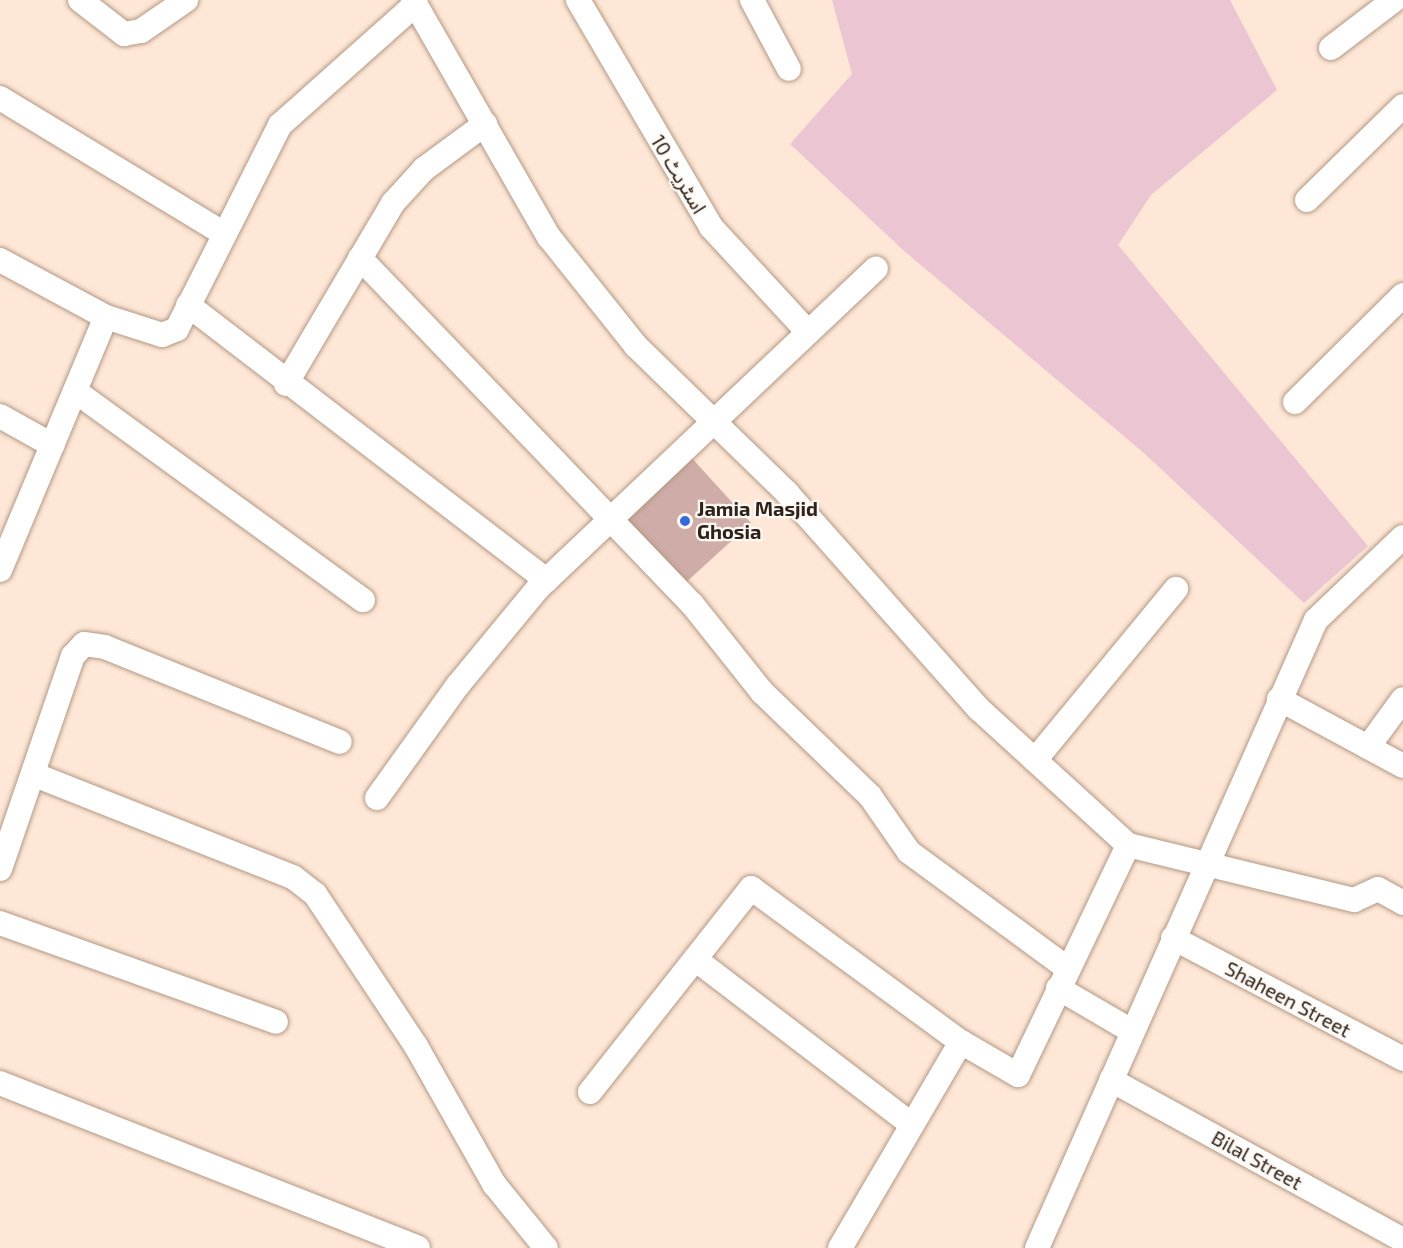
<!DOCTYPE html>
<html>
<head>
<meta charset="utf-8">
<style>
	body { margin:0 }
	#map { position:relative; width:1403px; height:1248px; overflow:hidden; background:#fee7d6; font-family:"Exo 2","Noto Sans Arabic",sans-serif }
	div>[style] { position:absolute }
	[style*='--x'] { left:calc(var(--x)*1px); top:calc(var(--y)*1px); width:calc(var(--w)*1px); rotate:calc(var(--a)*1deg) }
	.green>* { inset:0; background:#ebc6d2 }
	.building>* { inset:0; background:#cfaca7 }
	.roads { filter:drop-shadow(0 0 2px #b39885) drop-shadow(0 0 2px #b39885) }
	.minor>* { height:24px; margin:-12px; padding:0 12px; transform-origin:12px; border-radius:12px; background:#fff }
	.dots>* { width:16px; height:16px; translate:-50% -50%; box-sizing:border-box; border:3px solid #fef8f4; border-radius:50% }
	span { translate:-50% -50%; white-space:nowrap; text-align:center; line-height:1.15; -webkit-text-stroke:4.5px #fef8f4; paint-order:stroke }
	.street-label { font-size:20px; color:#2d231b }
	.poi-label { font-size:20px; color:#2d231b; font-weight:700 }
	.left { translate:0 -50%; text-align:left }
</style>
</head>
<body>
<div id="map">
	<div class="green">
		<div style="clip-path:polygon(832px 0,1230px 0,1277px 90px,1151px 195px,1118px 245px,1368px 546px,1304px 603px,1145px 454px,903px 250px,790px 144px,852px 74px)"></div>
	</div>
	<div class="building">
		<div style="clip-path:polygon(689px 455px,751px 523px,682px 586px,620px 518px)"></div>
	</div>
	<div class="roads">
		<div class="minor">
			<div style="--x:80;--y:0;--w:56;--a:37.7"></div>
			<div style="--x:124;--y:34;--w:17;--a:-10"></div>
			<div style="--x:141;--y:31;--w:55;--a:-34.6"></div>
			<div style="--x:413;--y:0;--w:273;--a:60.2"></div>
			<div style="--x:549;--y:237;--w:139;--a:51.4"></div>
			<div style="--x:636;--y:346;--w:211;--a:44.2"></div>
			<div style="--x:787;--y:493;--w:289;--a:48.4"></div>
			<div style="--x:979;--y:709;--w:202;--a:42.4"></div>
			<div style="--x:1128;--y:845;--w:233;--a:13.7"></div>
			<div style="--x:1354;--y:900;--w:26;--a:-25"></div>
			<div style="--x:1378;--y:889;--w:29;--a:29"></div>
			<div style="--x:578;--y:0;--w:263;--a:59.6"></div>
			<div style="--x:711;--y:227;--w:140;--a:47.3"></div>
			<div style="--x:752;--y:0;--w:78;--a:61.8"></div>
			<div style="--x:1331;--y:48;--w:79;--a:-37.3"></div>
			<div style="--x:0;--y:98;--w:261;--a:31.2"></div>
			<div style="--x:1307;--y:200;--w:134;--a:-44.4"></div>
			<div style="--x:360;--y:258;--w:480;--a:46.2"></div>
			<div style="--x:692;--y:604;--w:112;--a:51.5"></div>
			<div style="--x:762;--y:692;--w:150;--a:43.9"></div>
			<div style="--x:870;--y:796;--w:68;--a:55.1"></div>
			<div style="--x:909;--y:852;--w:196;--a:36.3"></div>
			<div style="--x:0;--y:260;--w:120;--a:28.3"></div>
			<div style="--x:188;--y:305;--w:452;--a:37.5"></div>
			<div style="--x:286;--y:384;--w:210;--a:-59.4"></div>
			<div style="--x:393;--y:203;--w:46;--a:-47.6"></div>
			<div style="--x:424;--y:169;--w:76;--a:-36.4"></div>
			<div style="--x:75;--y:391;--w:356;--a:36"></div>
			<div style="--x:1295;--y:402;--w:152;--a:-44.7"></div>
			<div style="--x:0;--y:416;--w:60;--a:29.1"></div>
			<div style="--x:0;--y:570;--w:274;--a:-67.3"></div>
			<div style="--x:106;--y:317;--w:59;--a:17.8"></div>
			<div style="--x:162;--y:335;--w:16;--a:-22"></div>
			<div style="--x:177;--y:329;--w:229;--a:-63.2"></div>
			<div style="--x:280;--y:125;--w:182;--a:-41.7"></div>
			<div style="--x:1279;--y:699;--w:141;--a:28.4"></div>
			<div style="--x:1368;--y:747;--w:59;--a:-53.9"></div>
			<div style="--x:1035;--y:760;--w:222;--a:-50.5"></div>
			<div style="--x:35;--y:775;--w:277;--a:21.6"></div>
			<div style="--x:293;--y:877;--w:28;--a:38"></div>
			<div style="--x:315;--y:894;--w:182;--a:56.4"></div>
			<div style="--x:416;--y:1046;--w:159;--a:60.5"></div>
			<div style="--x:494;--y:1184;--w:82;--a:50.9"></div>
			<div style="--x:377;--y:798;--w:139;--a:-54.4"></div>
			<div style="--x:458;--y:685;--w:126;--a:-50.5"></div>
			<div style="--x:538;--y:588;--w:465;--a:-43.4"></div>
			<div style="--x:0;--y:869;--w:225;--a:-71.1"></div>
			<div style="--x:73;--y:656;--w:16;--a:-47"></div>
			<div style="--x:84;--y:644;--w:21;--a:8"></div>
			<div style="--x:105;--y:647;--w:253;--a:22"></div>
			<div style="--x:0;--y:923;--w:293;--a:19.7"></div>
			<div style="--x:1173;--y:938;--w:260;--a:27.7"></div>
			<div style="--x:695;--y:959;--w:273;--a:37.4"></div>
			<div style="--x:1058;--y:988;--w:86;--a:30.2"></div>
			<div style="--x:1111;--y:1080;--w:333;--a:28.7"></div>
			<div style="--x:0;--y:1083;--w:449;--a:21.5"></div>
			<div style="--x:590;--y:1092;--w:260;--a:-51.7"></div>
			<div style="--x:751;--y:888;--w:260;--a:36.3"></div>
			<div style="--x:961;--y:1042;--w:66;--a:30.1"></div>
			<div style="--x:1018;--y:1075;--w:255;--a:-64.4"></div>
			<div style="--x:840;--y:1248;--w:239;--a:-59.6"></div>
			<div style="--x:1037;--y:1248;--w:687;--a:-66.05"></div>
			<div style="--x:1316;--y:620;--w:120;--a:-43.7"></div>
		</div>
	</div>
	<div class="dots">
		<div style="left:685px;top:521px;background:#356ad9"></div>
	</div>
	<div class="street-label">
		<span style="left:679px;top:174px;rotate:59deg">اسٹریٹ 10</span>
		<span style="left:1288px;top:999px;rotate:28deg">Shaheen Street</span>
		<span style="left:1257px;top:1160px;rotate:29deg">Bilal Street</span>
	</div>
	<div class="poi-label">
		<span class="left" style="left:697px;top:520px">Jamia Masjid<br>Ghosia</span>
	</div>
</div>
</body>
</html>
